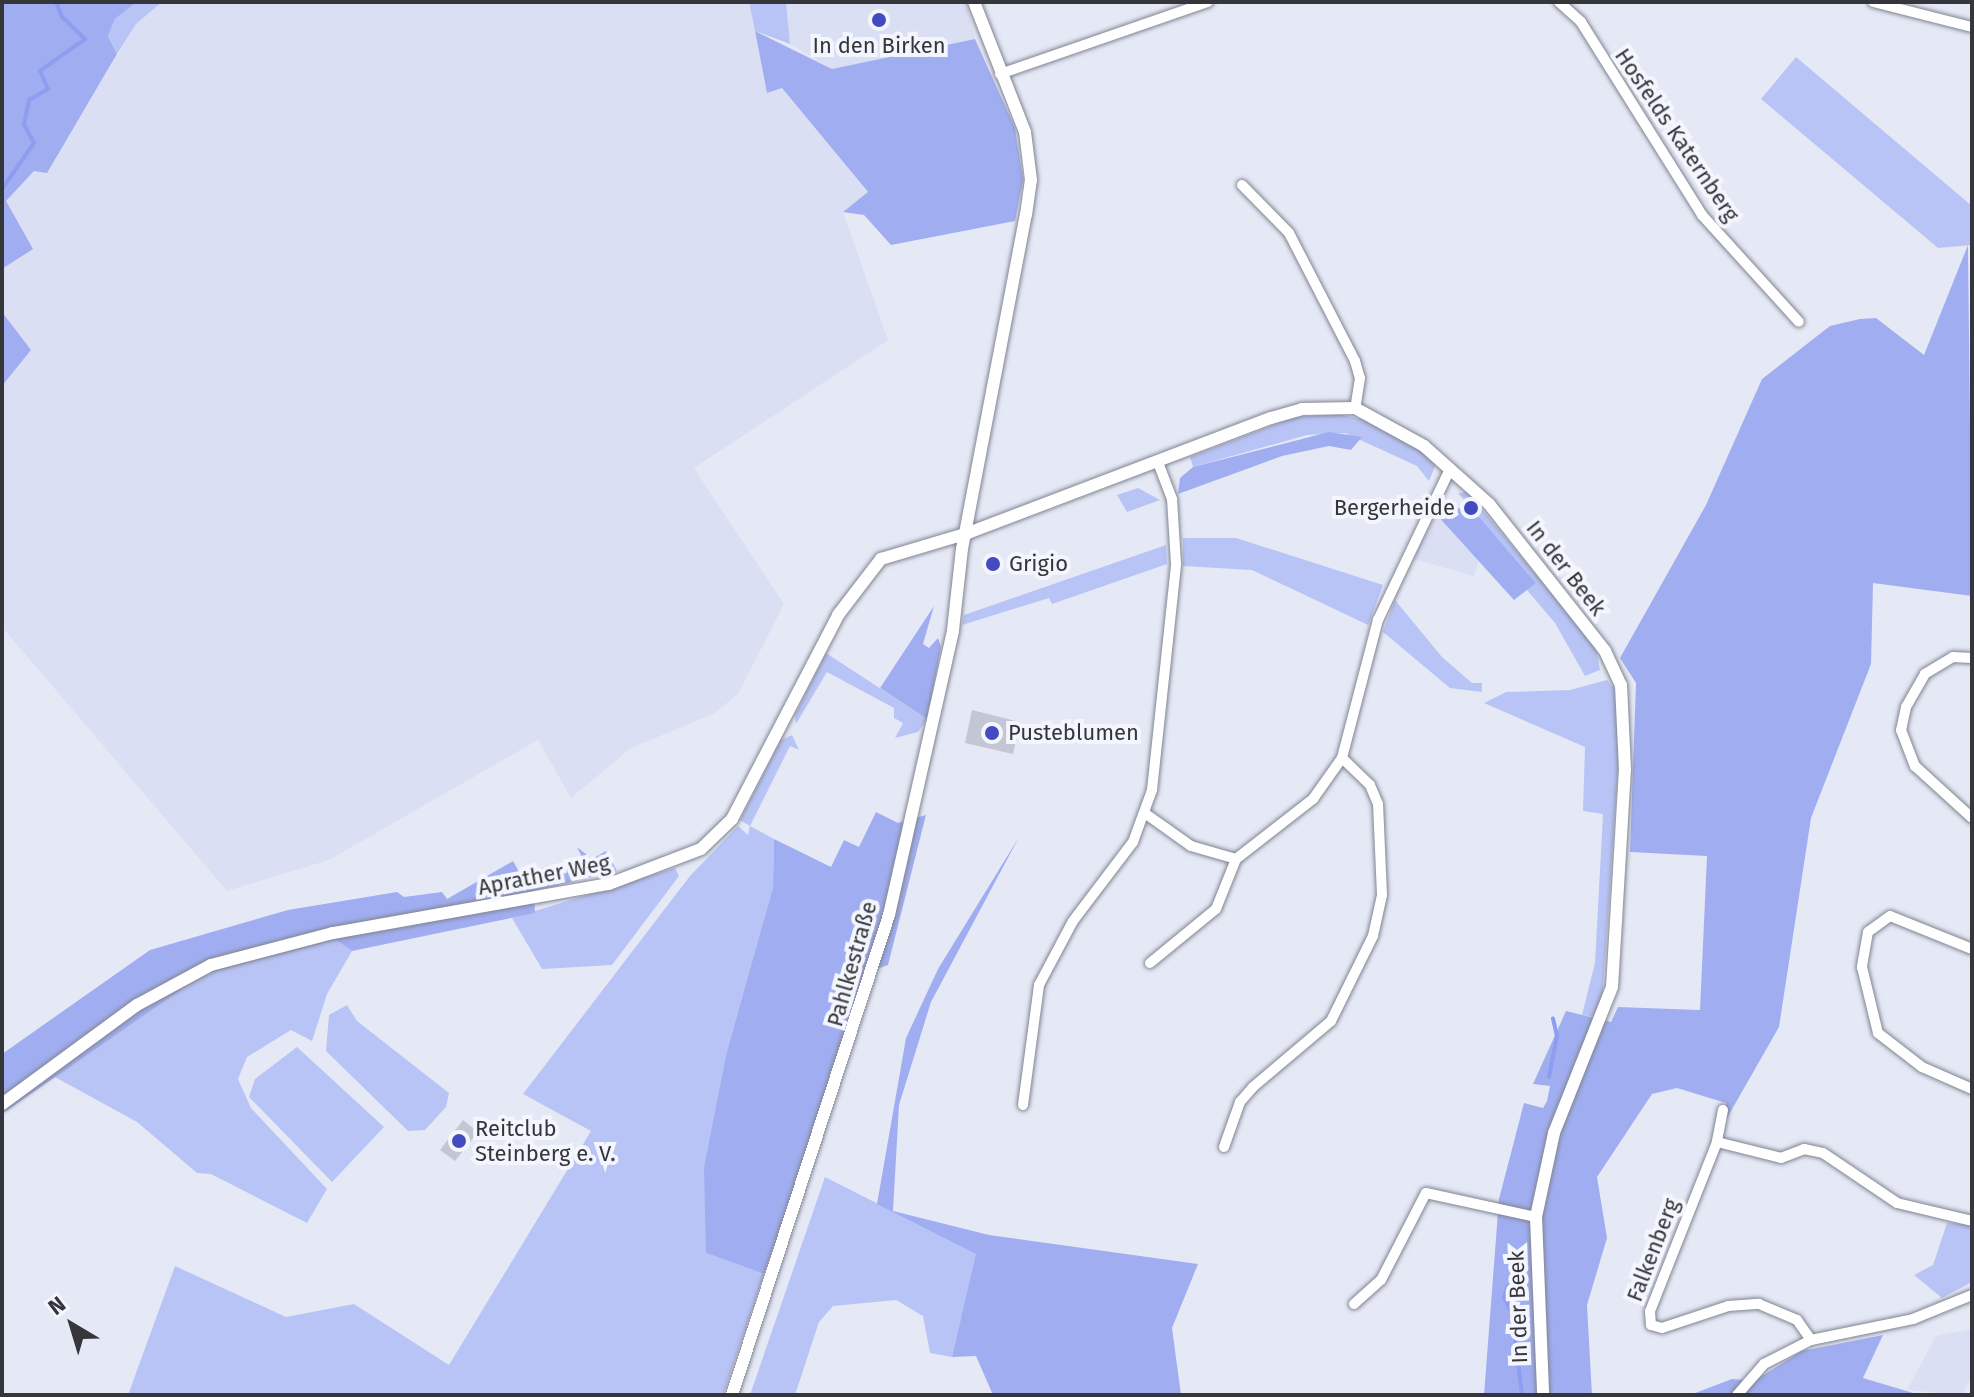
<!DOCTYPE html>
<html>
<head>
<meta charset="utf-8">
<style>
	body { margin:0 }
	#map { position:relative; width:1974px; height:1397px; overflow:hidden; background:#e5e9f6; font-family:"Fira Sans",sans-serif }
	div>[style] { position:absolute }
	[style*='--x'] { left:calc(var(--x)*1px); top:calc(var(--y)*1px); width:calc(var(--w)*1px); rotate:calc(var(--a)*1deg) }
	.built>* { inset:0; background:#dadff4 }
	.green>* { inset:0; background:#b9c4f6 }
	.forest>* { inset:0; background:#a0aef1 }
	.stream>* { height:4px; margin:-2px; padding:0 2px; transform-origin:2px; border-radius:2px; background:#8d9df0 }
	.building>* { inset:0; background:#c3c7d4 }
	.roads { filter:drop-shadow(0 0 2px #818490) drop-shadow(0 0 2px #818490) }
	.minor>* { height:10px; margin:-5px; padding:0 5px; transform-origin:5px; border-radius:5px; background:#fff }
	.tertiary>* { height:12px; margin:-6px; padding:0 6px; transform-origin:6px; border-radius:6px; background:#fff }
	.dots>* { width:22px; height:22px; translate:-50% -50%; box-sizing:border-box; border:4px solid #f4f6fe; border-radius:50% }
	span { translate:-50% -50%; white-space:nowrap; text-align:center; line-height:1.15; -webkit-text-stroke:8px #f4f6fe; paint-order:stroke }
	.poi-label { font-size:22px; color:#35363b }
	.right { translate:-100% -50%; text-align:right }
	.left { translate:0 -50%; text-align:left }
	.street-label { font-size:22px; color:#35363b }
	.frame { position:absolute; inset:0; border:4px solid #35363b; pointer-events:none }
	.north { position:absolute; left:32px; top:1285px; width:80px; height:80px; -webkit-text-stroke:6px #f4f6fe; paint-order:stroke; rotate:322deg; font-size:22px; font-weight:700; line-height:32px; text-align:center; color:#35363b }
	.north::after { content:''; display:block; margin:auto; width:28px; height:36px; background:#35363b; clip-path:polygon(50% 0,100% 100%,50% 72%,0 100%) }
</style>
</head>
<body>
<div id="map">
	<div class="built">
		<div style="clip-path:polygon(162px 2px,749px 2px,767px 93px,782px 88px,868px 193px,843px 212px,888px 340px,694px 468px,784px 604px,738px 694px,713px 714px,631px 748px,571px 798px,538px 740px,329px 860px,227px 891px,2px 627px,2px 386px,31px 350px,2px 312px,2px 269px,22px 257px,29px 245px,6px 201px,34px 171px,47px 172px,136px 24px)"></div>
		<div style="clip-path:polygon(786px 2px,966px 2px,975px 39px,832px 69px,790px 44px)"></div>
		<div style="clip-path:polygon(1436px 514px,1479px 559px,1474px 576px,1413px 559px)"></div>
		<div style="clip-path:polygon(1972px 1329px,1972px 1376px,1962px 1395px,1907px 1390px,1936px 1336px)"></div>
	</div>
	<div class="green">
		<div style="clip-path:polygon(137px 2px,162px 2px,136px 24px,117px 54px,108px 36px,115px 19px)"></div>
		<div style="clip-path:polygon(749px 2px,786px 2px,790px 44px,755px 31px)"></div>
		<div style="clip-path:polygon(1796px 57px,1972px 206px,1972px 245px,1938px 248px,1761px 99px)"></div>
		<div style="clip-path:polygon(1338px 414px,1374px 422px,1413px 445px,1436px 464px,1429px 481px,1417px 466px,1345px 433px,1307px 435px,1193px 467px,1190px 457px,1295px 417px)"></div>
		<div style="clip-path:polygon(1138px 488px,1160px 500px,1127px 512px,1117px 495px)"></div>
		<div style="clip-path:polygon(1468px 492px,1596px 648px,1600px 670px,1585px 676px,1555px 623px,1527px 590px,1535px 582px,1458px 493px)"></div>
		<div style="clip-path:polygon(1183px 538px,1236px 538px,1383px 585px,1368px 625px,1252px 570px,1183px 566px)"></div>
		<div style="clip-path:polygon(1166px 545px,1167px 564px,1052px 604px,1049px 598px,962px 625px,964px 615px)"></div>
		<div style="clip-path:polygon(1395px 600px,1442px 657px,1472px 683px,1482px 683px,1482px 692px,1450px 688px,1383px 632px)"></div>
		<div style="clip-path:polygon(826px 653px,927px 719px,918px 732px,895px 738px,903px 723px,894px 718px,894px 708px,827px 672px,796px 724px,795px 715px)"></div>
		<div style="clip-path:polygon(1607px 680px,1615px 690px,1619px 752px,1601px 1018px,1582px 1015px,1595px 963px,1603px 814px,1583px 811px,1585px 747px,1484px 703px,1506px 692px,1570px 690px)"></div>
		<div style="clip-path:polygon(792px 735px,799px 750px,790px 746px,750px 826px,774px 839px,773px 887px,727px 1051px,706px 1253px,764px 1274px,723px 1395px,128px 1395px,175px 1266px,286px 1317px,354px 1304px,449px 1365px,591px 1131px,523px 1094px,690px 876px,738px 826px,748px 835px,750px 826px,740px 820px,781px 740px)"></div>
		<div style="clip-path:polygon(675px 868px,679px 876px,612px 965px,542px 969px,512px 918px)"></div>
		<div style="clip-path:polygon(336px 940px,352px 951px,327px 994px,312px 1041px,291px 1030px,247px 1057px,238px 1079px,251px 1108px,327px 1189px,307px 1223px,211px 1174px,197px 1173px,137px 1122px,53px 1076px,202px 975px)"></div>
		<div style="clip-path:polygon(347px 1005px,357px 1021px,449px 1093px,446px 1107px,425px 1130px,408px 1131px,326px 1051px,329px 1015px)"></div>
		<div style="clip-path:polygon(297px 1047px,384px 1127px,332px 1182px,249px 1097px,255px 1079px)"></div>
		<div style="clip-path:polygon(825px 1177px,977px 1254px,952px 1357px,930px 1353px,923px 1316px,896px 1300px,833px 1306px,819px 1322px,795px 1395px,750px 1395px)"></div>
		<div style="clip-path:polygon(1947px 1223px,1972px 1225px,1972px 1282px,1942px 1298px,1914px 1275px,1933px 1265px)"></div>
	</div>
	<div class="forest">
		<div style="clip-path:polygon(2px 2px,137px 2px,115px 19px,108px 36px,117px 54px,47px 173px,34px 171px,6px 201px,33px 249px,2px 269px)"></div>
		<div style="clip-path:polygon(755px 31px,832px 69px,975px 39px,1015px 128px,1023px 180px,1015px 221px,891px 245px,864px 215px,843px 212px,868px 192px,782px 88px,767px 93px)"></div>
		<div style="clip-path:polygon(1968px 245px,1972px 596px,1873px 583px,1871px 664px,1811px 818px,1779px 1027px,1723px 1125px,1726px 1103px,1677px 1088px,1652px 1094px,1597px 1177px,1607px 1238px,1587px 1305px,1592px 1395px,1484px 1395px,1499px 1199px,1524px 1103px,1543px 1108px,1547px 1101px,1550px 1086px,1533px 1084px,1566px 1011px,1611px 1022px,1618px 1007px,1700px 1010px,1707px 856px,1630px 852px,1636px 683px,1620px 658px,1706px 505px,1762px 379px,1830px 326px,1860px 319px,1876px 318px,1924px 355px)"></div>
		<div style="clip-path:polygon(2px 312px,31px 350px,2px 386px)"></div>
		<div style="clip-path:polygon(1329px 432px,1362px 437px,1351px 450px,1329px 446px,1282px 456px,1178px 494px,1180px 478px,1193px 467px)"></div>
		<div style="clip-path:polygon(1452px 505px,1480px 518px,1536px 583px,1514px 600px,1436px 514px)"></div>
		<div style="clip-path:polygon(934px 606px,923px 644px,929px 648px,938px 638px,941px 647px,927px 719px,880px 688px)"></div>
		<div style="clip-path:polygon(876px 812px,898px 823px,926px 815px,888px 965px,864px 974px,842px 1058px,764px 1274px,706px 1253px,704px 1168px,727px 1051px,773px 887px,774px 839px,831px 867px,844px 840px,859px 847px)"></div>
		<div style="clip-path:polygon(1019px 837px,931px 1002px,899px 1105px,893px 1211px,989px 1235px,1198px 1264px,1172px 1328px,1181px 1395px,993px 1395px,976px 1356px,952px 1357px,976px 1254px,877px 1204px,906px 1038px,938px 969px)"></div>
		<div style="clip-path:polygon(577px 847px,592px 859px,606px 851px,617px 871px,534px 891px,535px 913px,352px 951px,336px 940px,202px 975px,2px 1114px,2px 1054px,150px 950px,288px 910px,397px 892px,404px 897px,442px 892px,447px 899px,513px 861px,523px 879px,548px 865px,553px 873px,582px 857px)"></div>
		<div style="clip-path:polygon(1883px 1335px,1863px 1378px,1920px 1395px,1690px 1395px,1732px 1379px,1754px 1381px,1802px 1351px)"></div>
	</div>
	<div class="stream">
		<div style="--x:2;--y:189;--w:56;--a:-55.2"></div>
		<div style="--x:34;--y:143;--w:21;--a:-118"></div>
		<div style="--x:24;--y:124;--w:25;--a:-78"></div>
		<div style="--x:29;--y:100;--w:22;--a:-30"></div>
		<div style="--x:48;--y:89;--w:20;--a:-114"></div>
		<div style="--x:40;--y:71;--w:55;--a:-35.4"></div>
		<div style="--x:85;--y:39;--w:32;--a:-136"></div>
		<div style="--x:62;--y:17;--w:16;--a:-112"></div>
		<div style="--x:1549;--y:1077;--w:42;--a:-79"></div>
		<div style="--x:1557;--y:1036;--w:18;--a:-103"></div>
		<div style="--x:1508;--y:1286;--w:12;--a:110"></div>
		<div style="--x:1504;--y:1297;--w:18;--a:63"></div>
		<div style="--x:1512;--y:1313;--w:83;--a:83"></div>
	</div>
	<div class="building">
		<div style="clip-path:polygon(972px 710px,1020px 722px,1013px 754px,965px 743px)"></div>
		<div style="clip-path:polygon(463px 1120px,478px 1132px,455px 1161px,440px 1150px)"></div>
	</div>
	<div class="roads">
		<div class="minor">
			<div style="--x:1559;--y:2;--w:30;--a:42"></div>
			<div style="--x:1581;--y:22;--w:228;--a:57.9"></div>
			<div style="--x:1702;--y:215;--w:144;--a:47.8"></div>
			<div style="--x:1873;--y:2;--w:102;--a:14.2"></div>
			<div style="--x:1000;--y:74;--w:220;--a:-19.1"></div>
			<div style="--x:1242;--y:185;--w:67;--a:45.6"></div>
			<div style="--x:1289;--y:233;--w:144;--a:62.7"></div>
			<div style="--x:1355;--y:361;--w:18;--a:74"></div>
			<div style="--x:1360;--y:378;--w:30;--a:99"></div>
			<div style="--x:1972;--y:658;--w:19;--a:-177"></div>
			<div style="--x:1953;--y:657;--w:33;--a:149"></div>
			<div style="--x:1925;--y:674;--w:38;--a:120"></div>
			<div style="--x:1906;--y:707;--w:24;--a:102"></div>
			<div style="--x:1901;--y:730;--w:39;--a:69"></div>
			<div style="--x:1915;--y:766;--w:77;--a:42.4"></div>
			<div style="--x:1146;--y:814;--w:55;--a:35.4"></div>
			<div style="--x:1191;--y:846;--w:47;--a:16.1"></div>
			<div style="--x:1236;--y:859;--w:98;--a:-37.9"></div>
			<div style="--x:1313;--y:799;--w:50;--a:-54.7"></div>
			<div style="--x:1342;--y:758;--w:143;--a:-75.4"></div>
			<div style="--x:1378;--y:620;--w:167;--a:-64.5"></div>
			<div style="--x:1972;--y:949;--w:88;--a:-158.1"></div>
			<div style="--x:1890;--y:916;--w:27;--a:144"></div>
			<div style="--x:1868;--y:932;--w:36;--a:100"></div>
			<div style="--x:1862;--y:967;--w:68;--a:76.4"></div>
			<div style="--x:1878;--y:1033;--w:56;--a:37.7"></div>
			<div style="--x:1922;--y:1067;--w:55;--a:23.7"></div>
			<div style="--x:1150;--y:963;--w:85;--a:-39.3"></div>
			<div style="--x:1216;--y:909;--w:54;--a:-68.2"></div>
			<div style="--x:1023;--y:1105;--w:121;--a:-82.4"></div>
			<div style="--x:1039;--y:985;--w:72;--a:-62"></div>
			<div style="--x:1073;--y:921;--w:99;--a:-52.8"></div>
			<div style="--x:1133;--y:842;--w:55;--a:-69.9"></div>
			<div style="--x:1152;--y:790;--w:227;--a:-83.9"></div>
			<div style="--x:1176;--y:564;--w:65;--a:-93.5"></div>
			<div style="--x:1172;--y:499;--w:40;--a:-111"></div>
			<div style="--x:1723;--y:1110;--w:33;--a:101"></div>
			<div style="--x:1717;--y:1142;--w:182;--a:111.6"></div>
			<div style="--x:1650;--y:1311;--w:14;--a:86"></div>
			<div style="--x:1651;--y:1325;--w:11;--a:15"></div>
			<div style="--x:1662;--y:1328;--w:70;--a:-18.4"></div>
			<div style="--x:1728;--y:1306;--w:31;--a:-4"></div>
			<div style="--x:1759;--y:1304;--w:41;--a:22.8"></div>
			<div style="--x:1797;--y:1320;--w:24;--a:55"></div>
			<div style="--x:1717;--y:1142;--w:66;--a:14"></div>
			<div style="--x:1781;--y:1158;--w:25;--a:-21"></div>
			<div style="--x:1804;--y:1149;--w:19;--a:12"></div>
			<div style="--x:1823;--y:1153;--w:89;--a:34"></div>
			<div style="--x:1897;--y:1203;--w:77;--a:13.5"></div>
			<div style="--x:1224;--y:1147;--w:48;--a:-70.4"></div>
			<div style="--x:1240;--y:1102;--w:20;--a:-49"></div>
			<div style="--x:1253;--y:1087;--w:102;--a:-40.2"></div>
			<div style="--x:1331;--y:1021;--w:95;--a:-63.7"></div>
			<div style="--x:1373;--y:936;--w:42;--a:-77.6"></div>
			<div style="--x:1382;--y:895;--w:91;--a:-92.5"></div>
			<div style="--x:1378;--y:804;--w:21;--a:-113"></div>
			<div style="--x:1370;--y:785;--w:39;--a:-136"></div>
			<div style="--x:1354;--y:1304;--w:36;--a:-42"></div>
			<div style="--x:1381;--y:1280;--w:98;--a:-62.7"></div>
			<div style="--x:1426;--y:1193;--w:113;--a:12.3"></div>
			<div style="--x:1737;--y:1395;--w:41;--a:-48.9"></div>
			<div style="--x:1764;--y:1364;--w:53;--a:-27.1"></div>
			<div style="--x:1811;--y:1340;--w:104;--a:-11.6"></div>
			<div style="--x:1913;--y:1319;--w:64;--a:-22.1"></div>
		</div>
		<div class="tertiary">
			<div style="--x:2;--y:1104;--w:167;--a:-36.3"></div>
			<div style="--x:137;--y:1005;--w:84;--a:-28.4"></div>
			<div style="--x:211;--y:965;--w:126;--a:-14.7"></div>
			<div style="--x:333;--y:933;--w:280;--a:-10.1"></div>
			<div style="--x:609;--y:884;--w:98;--a:-20.8"></div>
			<div style="--x:701;--y:849;--w:43;--a:-44.1"></div>
			<div style="--x:732;--y:819;--w:230;--a:-62.5"></div>
			<div style="--x:838;--y:615;--w:71;--a:-52.5"></div>
			<div style="--x:881;--y:559;--w:91;--a:-16.6"></div>
			<div style="--x:968;--y:533;--w:324;--a:-20.8"></div>
			<div style="--x:1271;--y:418;--w:32;--a:-16"></div>
			<div style="--x:1302;--y:409;--w:53;--a:-1.1"></div>
			<div style="--x:1355;--y:408;--w:79;--a:28.8"></div>
			<div style="--x:1424;--y:446;--w:87;--a:41.7"></div>
			<div style="--x:1489;--y:504;--w:187;--a:51.7"></div>
			<div style="--x:1605;--y:651;--w:38;--a:65"></div>
			<div style="--x:1621;--y:685;--w:84;--a:87.3"></div>
			<div style="--x:1625;--y:769;--w:218;--a:93.4"></div>
			<div style="--x:1612;--y:987;--w:157;--a:111.7"></div>
			<div style="--x:1554;--y:1133;--w:86;--a:102.1"></div>
			<div style="--x:1536;--y:1217;--w:178;--a:87.7"></div>
			<div style="--x:732;--y:1395;--w:505;--a:-71.89"></div>
			<div style="--x:889;--y:915;--w:292;--a:-77.3"></div>
			<div style="--x:953;--y:630;--w:81;--a:-83.7"></div>
			<div style="--x:962;--y:549;--w:340;--a:-79.2"></div>
			<div style="--x:1026;--y:215;--w:35;--a:-82"></div>
			<div style="--x:1031;--y:180;--w:48;--a:-97.1"></div>
			<div style="--x:1025;--y:132;--w:140;--a:-111.4"></div>
		</div>
	</div>
	<div class="dots">
		<div style="left:879px;top:20px;background:#444abf"></div>
		<div style="left:1471px;top:508px;background:#444abf"></div>
		<div style="left:993px;top:564px;background:#444abf"></div>
		<div style="left:992px;top:733px;background:#444abf"></div>
		<div style="left:459px;top:1141px;background:#444abf"></div>
	</div>
	<div class="poi-label">
		<span style="left:879px;top:46px">In den Birken</span>
		<span class="right" style="left:1455px;top:508px">Bergerheide</span>
		<span class="left" style="left:1009px;top:564px">Grigio</span>
		<span class="left" style="left:1008px;top:733px">Pusteblumen</span>
		<span class="left" style="left:475px;top:1141px">Reitclub<br>Steinberg e. V.</span>
	</div>
	<div class="street-label">
		<span style="left:1677px;top:135px;rotate:56deg">Hosfelds Katernberg</span>
		<span style="left:1566px;top:568px;rotate:52deg">In der Beek</span>
		<span style="left:544px;top:875px;rotate:-11deg">Aprather Weg</span>
		<span style="left:852px;top:964px;rotate:-74deg">Pahlkestraße</span>
		<span style="left:1653px;top:1250px;rotate:-69deg">Falkenberg</span>
		<span style="left:1518px;top:1307px;rotate:-92deg">In der Beek</span>
	</div>
	<div class="frame"></div>
	<div class="north">N</div>
</div>
</body>
</html>
